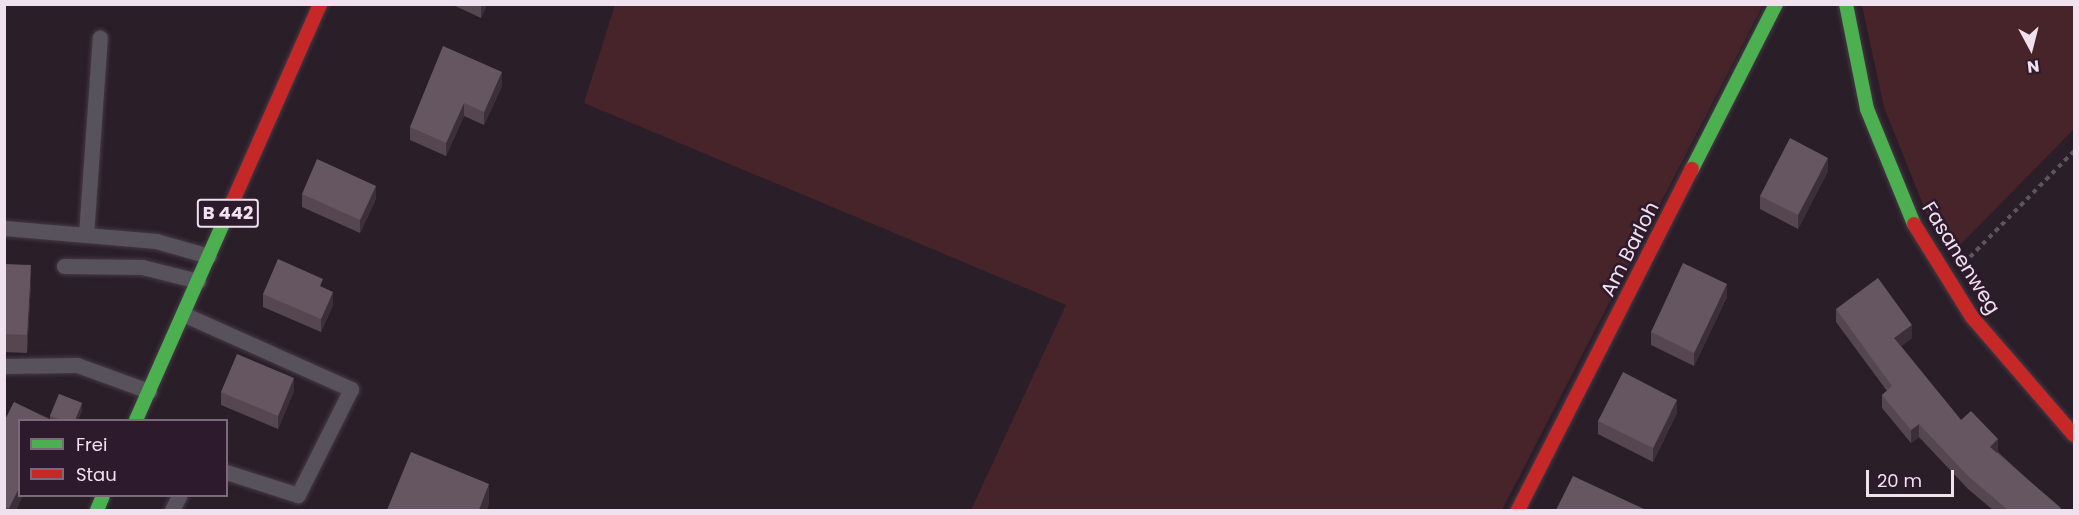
<!DOCTYPE html>
<html>
<head>
<meta charset="utf-8">
<style>
	body { margin:0 }
	#map { position:relative; width:2079px; height:515px; overflow:hidden; background:#2a1e29; font-family:Poppins,sans-serif }
	div>[style] { position:absolute }
	[style*='--x'] { left:calc(var(--x)*1px); top:calc(var(--y)*1px); width:calc(var(--w)*1px); rotate:calc(var(--a)*1deg) }
	.green>* { inset:0; background:#472429 }
	.path>* { height:4px; margin-top:-2px; transform-origin:0; background:repeating-linear-gradient(90deg,#5b555d 0 4.5px,transparent 0 9px) }
	.roads { filter:drop-shadow(0 0 2px #453a44) drop-shadow(0 0 2px #453a44) }
	.lane>* { height:15px; margin:-7.5px; padding:0 7.5px; transform-origin:7.5px; border-radius:7.5px; background:#58525c }
	.fast>* { height:14px; margin:-7px; padding:0 7px; transform-origin:7px; border-radius:7px; background:#4caf50 }
	.jam>* { height:14px; margin:-7px; padding:0 7px; transform-origin:7px; border-radius:7px; background:#c62828 }
	.wall>* { inset:0; background:#564650 }
	.shaded-wall>* { inset:0; background:#3d2f39 }
	.building>* { inset:0; background:#665661 }
	span { translate:-50% -50%; white-space:nowrap; text-align:center; line-height:1.15; -webkit-text-stroke:5px #2e1a2d; paint-order:stroke }
	.shield-label span { padding:2px 4px; background:#2e1a2d; border:2px solid; border-radius:4px; -webkit-text-stroke-width:0 }
	.shield-label { font-size:18px; color:#efe1ee; font-weight:700 }
	.street-label { font-size:20px; color:#efe1ee }
	.frame { position:absolute; inset:0; border:6px solid #efe1ee; pointer-events:none }
	.legend { position:absolute; left:18px; top:419px; width:210px; height:78px; box-sizing:border-box; background:#2e1a2d; border:2px solid #7b6a7a; margin:0; padding:8px 10px; list-style:none; font-size:18px; color:#efe1ee }
	.legend li { display:flex; align-items:center; gap:12px; height:30px }
	.legend b { width:30px; border:2px solid #7b6a7a }
	.north { position:absolute; left:2001px; top:18px; width:60px; height:60px; -webkit-text-stroke:4px #2e1a2d; paint-order:stroke; rotate:173deg; font-size:16px; font-weight:700; line-height:24px; text-align:center; color:#efe1ee }
	.north::after { content:''; display:block; margin:auto; width:21px; height:27px; background:#efe1ee; clip-path:polygon(50% 0,100% 100%,50% 72%,0 100%) }
	.scale { position:absolute; left:1866px; top:470px; width:88px; height:27px; box-sizing:border-box; border:3px solid #efe1ee; border-top:0; padding-left:8px; font-size:18px; line-height:21px; white-space:nowrap; color:#efe1ee; -webkit-text-stroke:4px #2e1a2d; paint-order:stroke }
</style>
</head>
<body>
<div id="map">
	<div class="green">
		<div style="clip-path:polygon(615px 5px,1763px 5px,1502px 510px,971px 510px,1066px 305px,584px 103px)"></div>
		<div style="clip-path:polygon(1862px 5px,2074px 5px,2074px 129px,1952px 253px,1928px 217px,1884px 107px)"></div>
	</div>
	<div class="path">
		<div style="--x:1970;--y:257;--w:148;--a:-45.5"></div>
	</div>
	<div class="roads">
		<div class="lane">
			<div style="--x:4;--y:228;--w:153;--a:4.9"></div>
			<div style="--x:156;--y:241;--w:55;--a:15.8"></div>
			<div style="--x:86;--y:235;--w:198;--a:-86"></div>
			<div style="--x:64;--y:266;--w:78;--a:0.7"></div>
			<div style="--x:142;--y:267;--w:58;--a:14"></div>
			<div style="--x:183;--y:314;--w:184;--a:24.1"></div>
			<div style="--x:351;--y:389;--w:119;--a:116.6"></div>
			<div style="--x:298;--y:495;--w:76;--a:-162.3"></div>
			<div style="--x:4;--y:366;--w:73;--a:-0.8"></div>
			<div style="--x:77;--y:365;--w:77;--a:19.9"></div>
			<div style="--x:172;--y:510;--w:16;--a:-63"></div>
		</div>
		<div class="fast">
			<div style="--x:1846;--y:4;--w:107;--a:78.7"></div>
			<div style="--x:1867;--y:109;--w:124;--a:67.8"></div>
			<div style="--x:1692;--y:169;--w:185;--a:-63"></div>
			<div style="--x:136;--y:420;--w:237;--a:-66.1"></div>
			<div style="--x:97;--y:510;--w:15;--a:-67"></div>
		</div>
		<div class="jam">
			<div style="--x:232;--y:203;--w:218;--a:-66.1"></div>
			<div style="--x:1914;--y:224;--w:110;--a:58.1"></div>
			<div style="--x:1972;--y:317;--w:156;--a:49.2"></div>
			<div style="--x:1518;--y:510;--w:383;--a:-63"></div>
		</div>
	</div>
	<div class="wall">
		<div style="clip-path:polygon(451px 4px,487px 4px,481px 18px)"></div>
		<div style="clip-path:polygon(502px 86px,484px 125px,464px 116px,446px 156px,410px 140px,410px 127px)"></div>
		<div style="clip-path:polygon(1828px 171px,1798px 229px,1760px 209px,1760px 196px)"></div>
		<div style="clip-path:polygon(302px 194px,376px 199px,360px 233px,302px 207px)"></div>
		<div style="clip-path:polygon(4px 264px,31px 283px,27px 353px,4px 352px)"></div>
		<div style="clip-path:polygon(323px 288px,333px 305px,321px 332px,263px 307px,263px 294px)"></div>
		<div style="clip-path:polygon(1727px 297px,1694px 366px,1651px 345px,1651px 332px)"></div>
		<div style="clip-path:polygon(1836px 309px,1912px 338px,1901px 346px,1961px 420px,1998px 452px,2061px 510px,1993px 510px,1968px 489px,1919px 437px,1911px 443px,1882px 408px,1882px 395px,1887px 391px,1836px 322px)"></div>
		<div style="clip-path:polygon(294px 391px,278px 429px,221px 405px,221px 392px)"></div>
		<div style="clip-path:polygon(59px 394px,82px 403px,82px 410px,78px 420px,20px 420px,20px 495px,23px 495px,16px 510px,4px 510px,4px 422px,14px 402px,50px 419px,50px 416px)"></div>
		<div style="clip-path:polygon(1677px 413px,1653px 462px,1598px 434px,1598px 421px)"></div>
	</div>
	<div class="shaded-wall">
		<div style="clip-path:polygon(481px 4px,487px 4px,481px 18px)"></div>
		<div style="clip-path:polygon(502px 72px,502px 86px,484px 125px,484px 112px)"></div>
		<div style="clip-path:polygon(464px 103px,464px 116px,446px 156px,446px 143px)"></div>
		<div style="clip-path:polygon(1828px 158px,1828px 171px,1798px 229px,1798px 215px)"></div>
		<div style="clip-path:polygon(376px 186px,376px 199px,360px 233px,360px 220px)"></div>
		<div style="clip-path:polygon(31px 265px,31px 283px,27px 353px,27px 335px)"></div>
		<div style="clip-path:polygon(1727px 284px,1727px 297px,1694px 366px,1694px 353px)"></div>
		<div style="clip-path:polygon(333px 292px,333px 305px,321px 332px,321px 319px)"></div>
		<div style="clip-path:polygon(1912px 325px,1912px 338px,1894px 351px,1894px 338px)"></div>
		<div style="clip-path:polygon(294px 378px,294px 391px,278px 429px,278px 416px)"></div>
		<div style="clip-path:polygon(1677px 400px,1677px 413px,1653px 462px,1653px 448px)"></div>
		<div style="clip-path:polygon(82px 403px,82px 410px,78px 420px,75px 420px)"></div>
		<div style="clip-path:polygon(1919px 424px,1919px 437px,1911px 443px,1911px 430px)"></div>
		<div style="clip-path:polygon(1998px 439px,1998px 452px,1990px 460px,1990px 447px)"></div>
		<div style="clip-path:polygon(489px 484px,489px 504px,487px 510px,479px 510px)"></div>
		<div style="clip-path:polygon(20px 486px,20px 495px,23px 495px,16px 510px,9px 510px,9px 508px)"></div>
	</div>
	<div class="building">
		<div style="clip-path:polygon(443px 46px,502px 72px,484px 112px,464px 103px,446px 143px,410px 127px)"></div>
		<div style="clip-path:polygon(1790px 138px,1828px 158px,1798px 215px,1760px 196px)"></div>
		<div style="clip-path:polygon(317px 159px,376px 186px,360px 220px,302px 194px)"></div>
		<div style="clip-path:polygon(278px 259px,323px 279px,320px 286px,333px 292px,321px 319px,263px 294px)"></div>
		<div style="clip-path:polygon(1683px 263px,1727px 284px,1694px 353px,1651px 332px)"></div>
		<div style="clip-path:polygon(4px 264px,31px 265px,27px 335px,4px 334px)"></div>
		<div style="clip-path:polygon(1878px 278px,1912px 325px,1894px 338px,1961px 420px,1971px 411px,1998px 439px,1990px 447px,2061px 508px,2059px 510px,2008px 510px,1968px 476px,1919px 424px,1911px 430px,1882px 395px,1892px 386px,1836px 309px)"></div>
		<div style="clip-path:polygon(237px 354px,294px 378px,278px 416px,221px 392px)"></div>
		<div style="clip-path:polygon(1623px 372px,1677px 400px,1653px 448px,1598px 421px)"></div>
		<div style="clip-path:polygon(59px 394px,82px 403px,75px 420px,62px 420px,50px 416px)"></div>
		<div style="clip-path:polygon(14px 402px,50px 420px,20px 420px,20px 486px,9px 508px,4px 506px,4px 422px)"></div>
		<div style="clip-path:polygon(411px 452px,489px 484px,479px 510px,387px 510px)"></div>
		<div style="clip-path:polygon(1573px 476px,1644px 509px,1643px 510px,1556px 510px)"></div>
	</div>
	<div class="shield-label">
		<span style="left:228px;top:213px">B 442</span>
	</div>
	<div class="street-label">
		<span style="left:1630px;top:249px;rotate:-63deg">Am Barloh</span>
		<span style="left:1961px;top:258px;rotate:58deg">Fasanenweg</span>
	</div>
	<div class="frame"></div>
	<ul class="legend">
	<li><b style="height:8px;background:#4caf50"></b>Frei</li>
	<li><b style="height:8px;background:#c62828"></b>Stau</li>
	</ul>
	<div class="north">N</div>
	<div class="scale">20 m</div>
</div>
</body>
</html>
